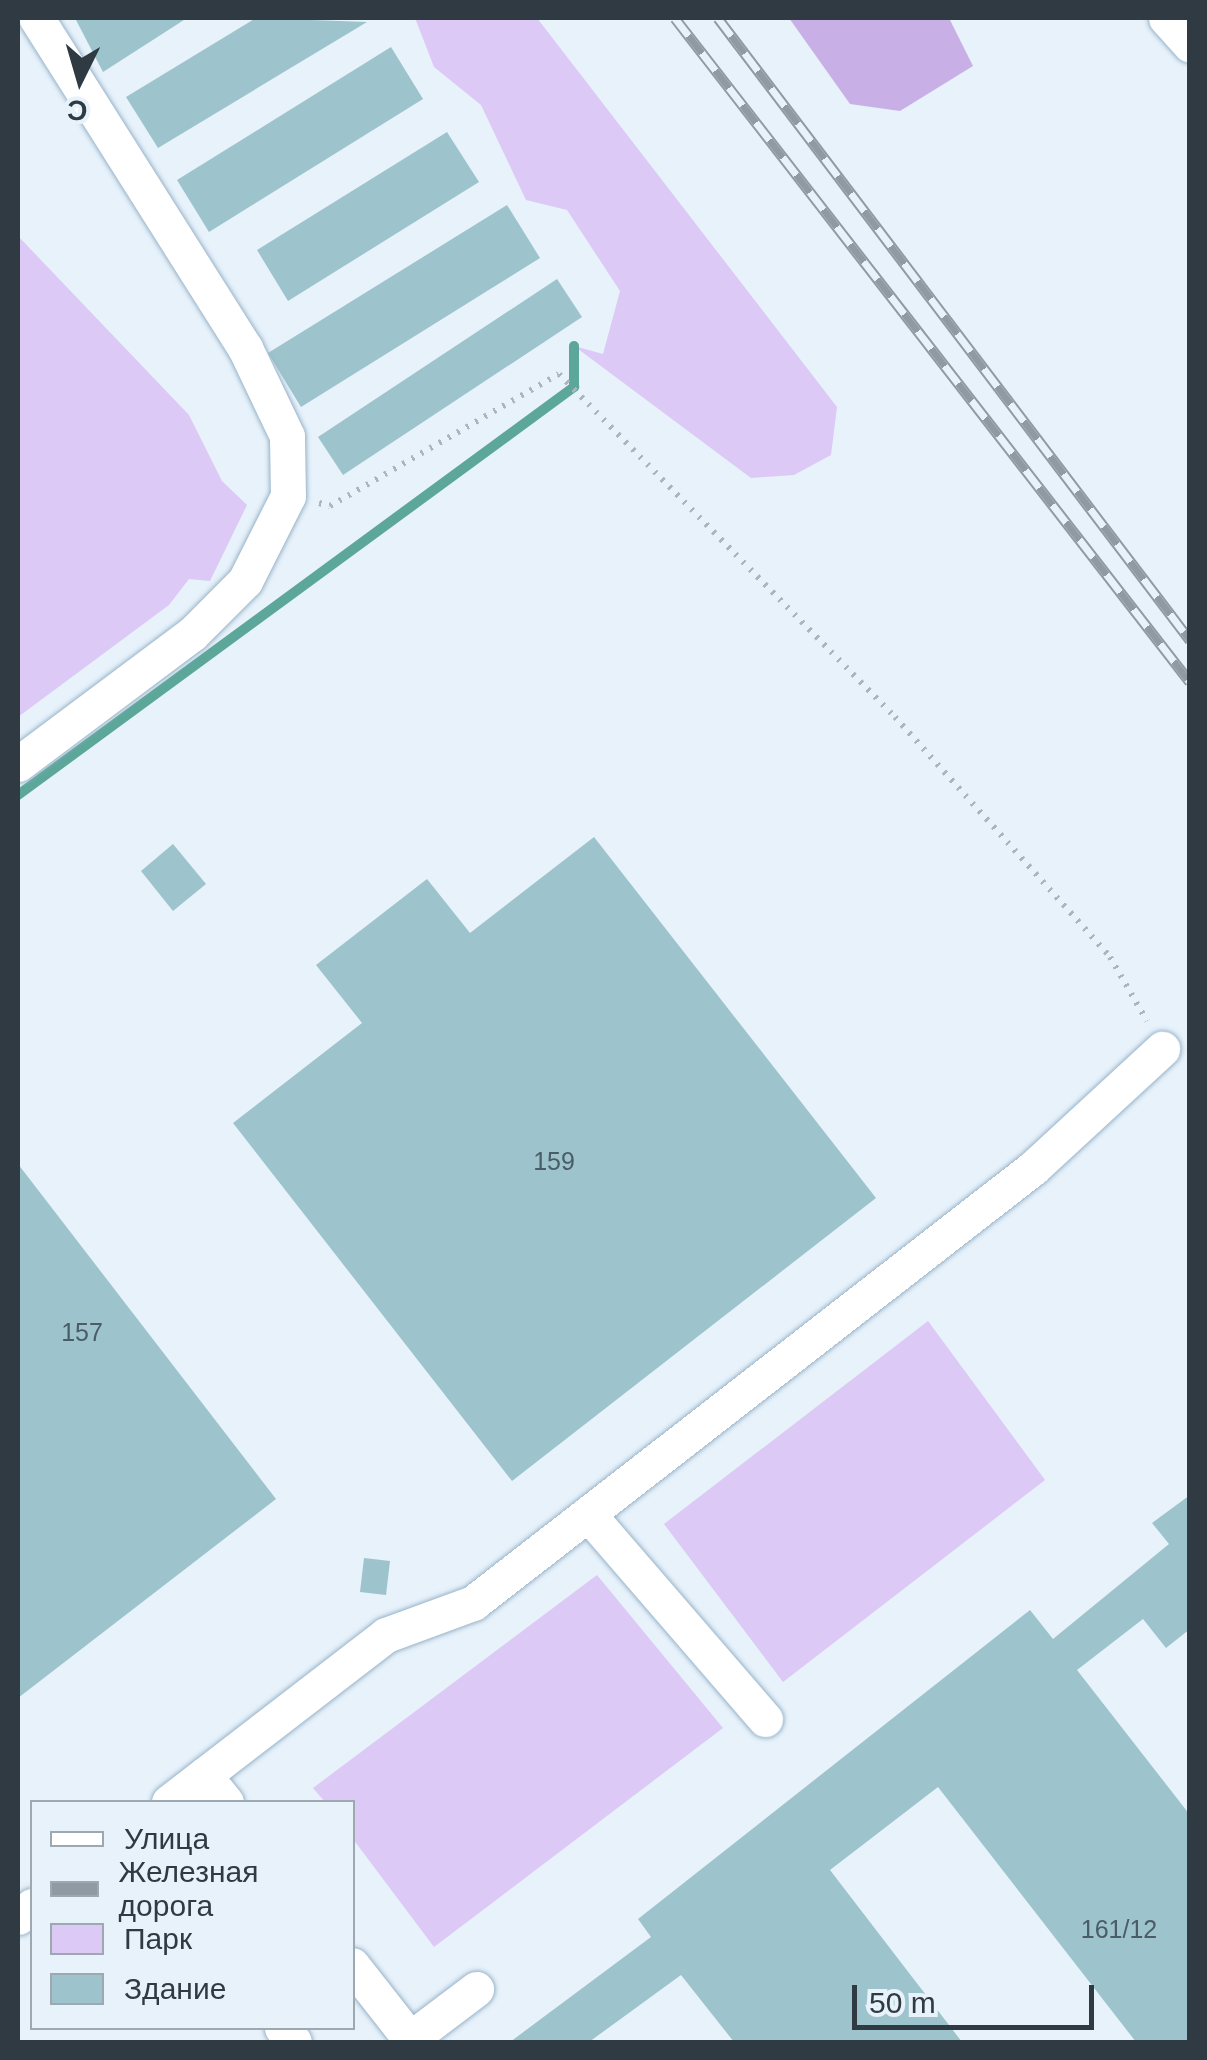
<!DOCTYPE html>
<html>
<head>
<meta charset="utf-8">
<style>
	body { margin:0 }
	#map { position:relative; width:1207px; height:2060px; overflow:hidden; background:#e7f2fb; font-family:Helvetica,sans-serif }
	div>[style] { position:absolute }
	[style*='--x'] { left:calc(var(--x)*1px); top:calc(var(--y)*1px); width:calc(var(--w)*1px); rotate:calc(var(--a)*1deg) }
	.green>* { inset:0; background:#dcc9f5 }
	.forest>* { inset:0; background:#c8b0e6 }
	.stream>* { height:10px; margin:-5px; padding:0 5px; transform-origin:5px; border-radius:5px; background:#5ca79a }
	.building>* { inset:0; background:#9dc3cc }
	.path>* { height:6px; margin-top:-3px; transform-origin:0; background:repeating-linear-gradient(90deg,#aab5be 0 2.5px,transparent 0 10.5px) }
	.roads { filter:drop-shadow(0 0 2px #98b3c8) drop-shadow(0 0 2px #98b3c8) }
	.minor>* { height:35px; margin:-17.5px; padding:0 17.5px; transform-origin:17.5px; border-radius:17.5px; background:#fff }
	.rail>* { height:11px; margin-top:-5.5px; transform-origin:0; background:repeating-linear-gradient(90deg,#e7f2fb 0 22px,#8f9aa3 0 44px); box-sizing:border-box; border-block:2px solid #8f9aa3 }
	span { translate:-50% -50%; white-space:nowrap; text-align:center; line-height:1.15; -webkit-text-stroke:8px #e7f2fb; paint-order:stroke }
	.number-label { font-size:25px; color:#4a5c65 }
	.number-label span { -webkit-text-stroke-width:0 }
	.frame { position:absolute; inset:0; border:20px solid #2f3a43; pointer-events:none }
	.legend { position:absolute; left:30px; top:1800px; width:325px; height:230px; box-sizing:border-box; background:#e7f2fb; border:2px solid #9da8b1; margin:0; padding:12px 18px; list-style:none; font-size:30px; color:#2f3a43 }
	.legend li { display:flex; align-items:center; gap:20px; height:50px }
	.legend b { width:50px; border:2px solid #9da8b1 }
	.north { position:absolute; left:30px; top:30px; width:100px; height:100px; -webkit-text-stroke:8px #e7f2fb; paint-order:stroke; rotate:185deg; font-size:28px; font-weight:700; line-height:40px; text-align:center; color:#2f3a43 }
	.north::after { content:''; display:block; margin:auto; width:35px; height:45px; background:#2f3a43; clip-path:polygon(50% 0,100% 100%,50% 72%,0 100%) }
	.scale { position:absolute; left:852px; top:1985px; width:242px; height:45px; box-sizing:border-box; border:5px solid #2f3a43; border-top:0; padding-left:12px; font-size:30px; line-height:35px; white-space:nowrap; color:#2f3a43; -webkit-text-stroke:8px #e7f2fb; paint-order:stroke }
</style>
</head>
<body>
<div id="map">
	<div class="green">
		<div style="clip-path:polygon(415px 18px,537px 18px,837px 407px,831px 455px,794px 475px,751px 478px,574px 346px,603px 354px,620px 291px,567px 210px,526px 200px,481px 105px,434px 67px)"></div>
		<div style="clip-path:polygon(18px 236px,189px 415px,222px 481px,247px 505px,210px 581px,189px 579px,169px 605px,18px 717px)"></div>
		<div style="clip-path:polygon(928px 1321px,1045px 1480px,783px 1682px,664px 1524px)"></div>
		<div style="clip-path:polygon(597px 1575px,723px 1728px,434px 1947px,353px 1839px,352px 1802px,325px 1802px,313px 1788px)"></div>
	</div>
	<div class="forest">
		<div style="clip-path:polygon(789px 18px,949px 18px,973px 66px,900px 111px,850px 104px)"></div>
	</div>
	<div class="stream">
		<div style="--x:18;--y:795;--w:690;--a:-36.27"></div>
		<div style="--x:574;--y:387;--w:41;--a:-90"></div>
	</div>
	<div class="building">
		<div style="clip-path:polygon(75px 18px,187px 18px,103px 72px)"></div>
		<div style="clip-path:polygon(256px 18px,367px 22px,158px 148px,126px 97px)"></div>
		<div style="clip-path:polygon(391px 47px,423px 99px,209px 232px,177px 180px)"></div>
		<div style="clip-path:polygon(447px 132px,479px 182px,288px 301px,257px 250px)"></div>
		<div style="clip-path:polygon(507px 205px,540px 258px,301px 407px,268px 353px)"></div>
		<div style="clip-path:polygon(557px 279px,582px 317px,343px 475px,318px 437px)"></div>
		<div style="clip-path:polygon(594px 837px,876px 1198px,512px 1481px,233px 1123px,362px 1023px,316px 965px,427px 879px,470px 933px)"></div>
		<div style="clip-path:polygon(173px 844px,206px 884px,173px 911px,141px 871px)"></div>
		<div style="clip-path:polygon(18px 1164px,276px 1499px,18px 1698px)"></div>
		<div style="clip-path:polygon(1190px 1495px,1190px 1629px,1166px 1648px,1143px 1619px,1077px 1670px,1190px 1815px,1190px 2042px,1136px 2042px,938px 1787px,830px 1870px,962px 2042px,734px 2042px,681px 1975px,589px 2042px,510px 2042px,651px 1937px,638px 1919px,1030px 1610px,1053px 1639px,1169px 1544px,1152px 1523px)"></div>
		<div style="clip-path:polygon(364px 1558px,390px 1561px,386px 1595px,360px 1592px)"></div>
	</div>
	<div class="path">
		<div style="--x:319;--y:503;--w:11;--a:15"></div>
		<div style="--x:330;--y:506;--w:264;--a:-30"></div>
		<div style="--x:559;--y:374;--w:480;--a:45.6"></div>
		<div style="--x:895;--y:717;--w:322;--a:48.1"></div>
		<div style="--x:1110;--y:957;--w:74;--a:60"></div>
	</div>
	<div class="roads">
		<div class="minor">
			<div style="--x:1166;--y:18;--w:36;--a:48"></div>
			<div style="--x:18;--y:764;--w:217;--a:-36.8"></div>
			<div style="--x:192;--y:634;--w:75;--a:-45"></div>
			<div style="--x:245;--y:581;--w:95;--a:-63.2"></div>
			<div style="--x:288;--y:496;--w:60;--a:-91"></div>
			<div style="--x:287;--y:436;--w:98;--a:-115.5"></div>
			<div style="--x:245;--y:348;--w:391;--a:-122.3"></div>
			<div style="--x:588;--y:1514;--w:271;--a:49.2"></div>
			<div style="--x:204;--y:1775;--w:35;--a:51"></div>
			<div style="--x:169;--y:1802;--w:274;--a:-37.6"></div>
			<div style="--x:386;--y:1635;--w:93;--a:-20.2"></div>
			<div style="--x:473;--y:1603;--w:709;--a:-37.84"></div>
			<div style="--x:1033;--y:1168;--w:176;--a:-42.7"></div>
			<div style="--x:18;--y:1917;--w:18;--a:-38"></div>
			<div style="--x:352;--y:1965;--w:94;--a:51.9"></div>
			<div style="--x:410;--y:2039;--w:83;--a:-37.1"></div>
			<div style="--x:282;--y:2028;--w:18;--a:49"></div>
		</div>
	</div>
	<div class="rail">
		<div style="--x:675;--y:18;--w:840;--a:52.2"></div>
		<div style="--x:718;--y:18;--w:781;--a:52.81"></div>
	</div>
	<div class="number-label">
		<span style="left:554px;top:1161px">159</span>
		<span style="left:82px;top:1332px">157</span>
		<span style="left:1119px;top:1929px">161/12</span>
	</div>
	<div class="frame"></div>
	<ul class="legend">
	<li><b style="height:12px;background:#fff"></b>Улица</li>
	<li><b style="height:12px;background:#8f9aa3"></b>Железная дорога</li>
	<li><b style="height:28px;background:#dcc9f5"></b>Парк</li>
	<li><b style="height:28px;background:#9dc3cc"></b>Здание</li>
	</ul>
	<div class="north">С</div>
	<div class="scale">50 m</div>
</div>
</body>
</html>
